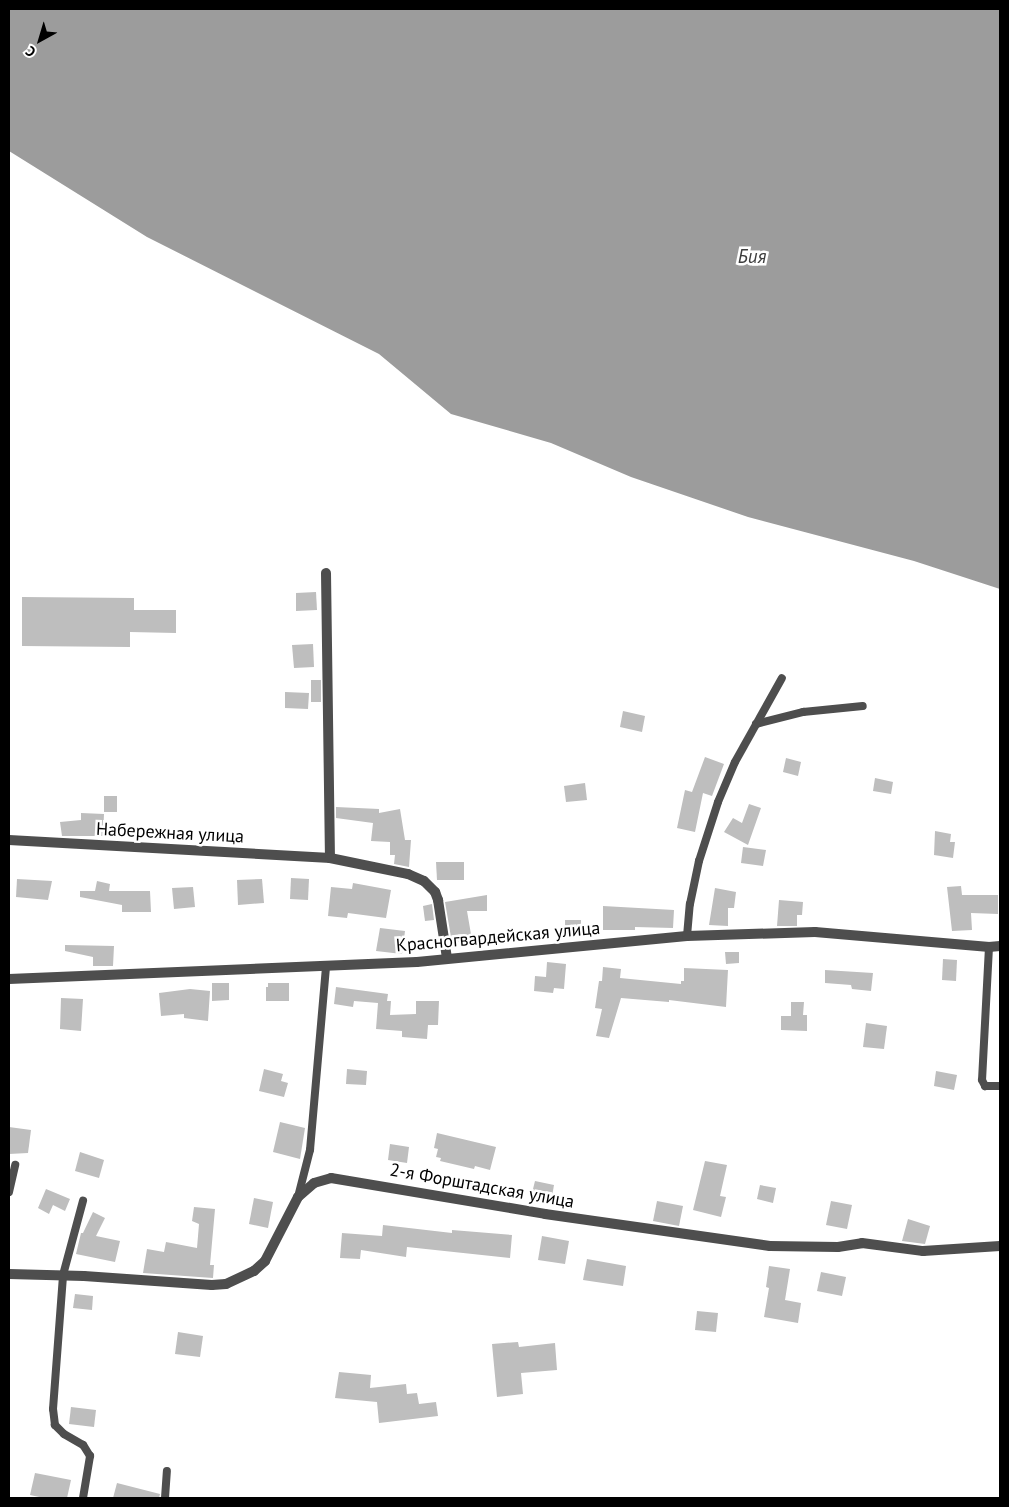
<!DOCTYPE html>
<html>
<head>
<meta charset="utf-8">
<style>
	body { margin:0 }
	#map { position:relative; width:1009px; height:1507px; overflow:hidden; background:#fff; font-family:"PT Sans",sans-serif }
	div>[style] { position:absolute }
	[style*='--x'] { left:calc(var(--x)*1px); top:calc(var(--y)*1px); width:calc(var(--w)*1px); rotate:calc(var(--a)*1deg) }
	.water>* { inset:0; background:#9c9c9c }
	.building>* { inset:0; background:#bebebe }
	.service>* { height:8px; margin:-4px; padding:0 4px; transform-origin:4px; border-radius:4px; background:#4e4e4e }
	.minor>* { height:10px; margin:-5px; padding:0 5px; transform-origin:5px; border-radius:5px; background:#4e4e4e }
	span { translate:-50% -50%; white-space:nowrap; text-align:center; line-height:1.15; -webkit-text-stroke:5px #fff; paint-order:stroke }
	.street-label { font-size:18px; color:#000 }
	.water-label { font-size:19px; color:#3d3d3d; font-style:italic }
	.frame { position:absolute; inset:0; border:10px solid #000; pointer-events:none }
	.north { position:absolute; left:15px; top:15px; width:50px; height:50px; -webkit-text-stroke:4px #fff; paint-order:stroke; rotate:219deg; font-size:14px; font-weight:700; line-height:20px; text-align:center; color:#000 }
	.north::after { content:''; display:block; margin:auto; width:18px; height:22px; background:#000; clip-path:polygon(50% 0,100% 100%,50% 72%,0 100%) }
</style>
</head>
<body>
<div id="map">
	<div class="water">
		<div style="clip-path:polygon(9px 9px,1000px 9px,1000px 589px,914px 561px,748px 517px,631px 477px,551px 443px,451px 414px,379px 354px,147px 237px,9px 151px)"></div>
	</div>
	<div class="building">
		<div style="clip-path:polygon(316px 592px,317px 610px,296px 611px,296px 593px)"></div>
		<div style="clip-path:polygon(22px 597px,134px 598px,134px 610px,176px 610px,176px 633px,130px 632px,130px 647px,22px 646px)"></div>
		<div style="clip-path:polygon(313px 644px,314px 667px,294px 668px,292px 645px)"></div>
		<div style="clip-path:polygon(311px 680px,321px 680px,321px 702px,311px 702px)"></div>
		<div style="clip-path:polygon(285px 692px,309px 693px,308px 709px,285px 708px)"></div>
		<div style="clip-path:polygon(623px 711px,645px 716px,642px 732px,620px 727px)"></div>
		<div style="clip-path:polygon(705px 757px,724px 764px,712px 796px,703px 793px,695px 832px,677px 828px,685px 790px,692px 792px)"></div>
		<div style="clip-path:polygon(786px 758px,801px 762px,798px 776px,783px 772px)"></div>
		<div style="clip-path:polygon(875px 778px,893px 782px,891px 794px,873px 791px)"></div>
		<div style="clip-path:polygon(585px 783px,587px 800px,566px 802px,564px 786px)"></div>
		<div style="clip-path:polygon(104px 796px,117px 796px,117px 812px,104px 812px)"></div>
		<div style="clip-path:polygon(749px 804px,761px 808px,748px 845px,724px 832px,733px 818px,742px 823px)"></div>
		<div style="clip-path:polygon(336px 807px,379px 809px,379px 813px,400px 809px,405px 840px,411px 840px,409px 867px,394px 864px,395px 855px,390px 855px,390px 842px,371px 841px,373px 823px,336px 818px)"></div>
		<div style="clip-path:polygon(81px 813px,104px 814px,103px 836px,62px 836px,60px 822px,81px 820px)"></div>
		<div style="clip-path:polygon(935px 831px,951px 834px,950px 842px,955px 842px,953px 858px,934px 855px)"></div>
		<div style="clip-path:polygon(743px 847px,766px 850px,763px 866px,741px 863px)"></div>
		<div style="clip-path:polygon(436px 862px,464px 862px,464px 880px,437px 880px)"></div>
		<div style="clip-path:polygon(291px 878px,309px 879px,308px 900px,290px 899px)"></div>
		<div style="clip-path:polygon(17px 879px,52px 881px,48px 900px,16px 897px)"></div>
		<div style="clip-path:polygon(262px 879px,264px 903px,238px 905px,237px 880px)"></div>
		<div style="clip-path:polygon(97px 881px,110px 884px,109px 891px,150px 891px,151px 912px,122px 912px,122px 905px,80px 897px,80px 891px,95px 891px)"></div>
		<div style="clip-path:polygon(353px 883px,391px 890px,386px 918px,348px 913px,347px 918px,328px 916px,331px 887px,352px 889px)"></div>
		<div style="clip-path:polygon(961px 886px,962px 895px,998px 895px,998px 914px,971px 913px,972px 930px,952px 931px,947px 887px)"></div>
		<div style="clip-path:polygon(193px 887px,195px 907px,174px 909px,172px 888px)"></div>
		<div style="clip-path:polygon(715px 888px,736px 892px,734px 908px,728px 908px,728px 926px,709px 925px)"></div>
		<div style="clip-path:polygon(487px 895px,487px 911px,467px 911px,472px 940px,452px 943px,445px 902px)"></div>
		<div style="clip-path:polygon(779px 900px,803px 902px,802px 915px,797px 915px,797px 926px,777px 926px)"></div>
		<div style="clip-path:polygon(432px 904px,434px 920px,425px 921px,423px 906px)"></div>
		<div style="clip-path:polygon(603px 906px,674px 910px,673px 928px,635px 927px,635px 930px,603px 930px)"></div>
		<div style="clip-path:polygon(565px 920px,581px 920px,581px 934px,565px 934px)"></div>
		<div style="clip-path:polygon(380px 928px,405px 931px,402px 954px,376px 951px)"></div>
		<div style="clip-path:polygon(65px 945px,114px 946px,113px 966px,93px 966px,93px 957px,65px 951px)"></div>
		<div style="clip-path:polygon(725px 952px,739px 952px,739px 963px,726px 964px)"></div>
		<div style="clip-path:polygon(943px 959px,957px 960px,956px 981px,942px 980px)"></div>
		<div style="clip-path:polygon(547px 962px,566px 964px,564px 989px,554px 988px,553px 993px,534px 991px,535px 976px,546px 977px)"></div>
		<div style="clip-path:polygon(603px 967px,621px 969px,620px 978px,681px 984px,681px 981px,684px 981px,684px 968px,728px 970px,726px 1007px,669px 1000px,669px 1002px,621px 998px,609px 1038px,596px 1036px,602px 1009px,595px 1008px,599px 981px,602px 981px)"></div>
		<div style="clip-path:polygon(825px 970px,873px 973px,871px 991px,852px 989px,851px 985px,825px 983px)"></div>
		<div style="clip-path:polygon(212px 983px,229px 983px,229px 1000px,212px 1001px)"></div>
		<div style="clip-path:polygon(268px 983px,289px 983px,289px 1001px,266px 1001px,266px 987px,268px 987px)"></div>
		<div style="clip-path:polygon(336px 987px,388px 994px,387px 1001px,391px 1001px,390px 1015px,416px 1014px,416px 1001px,439px 1001px,438px 1025px,428px 1025px,427px 1039px,402px 1037px,402px 1031px,376px 1029px,378px 1003px,354px 1001px,353px 1007px,334px 1004px)"></div>
		<div style="clip-path:polygon(190px 989px,210px 991px,208px 1021px,184px 1018px,184px 1014px,161px 1016px,159px 993px)"></div>
		<div style="clip-path:polygon(61px 998px,83px 999px,81px 1031px,60px 1029px)"></div>
		<div style="clip-path:polygon(791px 1002px,804px 1002px,803px 1015px,807px 1015px,807px 1031px,781px 1030px,781px 1016px,791px 1016px)"></div>
		<div style="clip-path:polygon(866px 1023px,887px 1026px,884px 1049px,863px 1047px)"></div>
		<div style="clip-path:polygon(264px 1069px,283px 1074px,281px 1081px,288px 1083px,284px 1097px,259px 1091px)"></div>
		<div style="clip-path:polygon(347px 1069px,367px 1071px,366px 1085px,346px 1084px)"></div>
		<div style="clip-path:polygon(936px 1071px,957px 1075px,954px 1090px,934px 1086px)"></div>
		<div style="clip-path:polygon(280px 1122px,305px 1128px,300px 1159px,273px 1152px)"></div>
		<div style="clip-path:polygon(9px 1127px,31px 1130px,28px 1153px,9px 1154px)"></div>
		<div style="clip-path:polygon(437px 1133px,496px 1147px,490px 1170px,475px 1166px,474px 1169px,440px 1161px,441px 1158px,436px 1157px,438px 1149px,434px 1148px)"></div>
		<div style="clip-path:polygon(390px 1144px,409px 1147px,407px 1163px,388px 1160px)"></div>
		<div style="clip-path:polygon(80px 1152px,104px 1160px,99px 1178px,75px 1171px)"></div>
		<div style="clip-path:polygon(705px 1161px,727px 1165px,720px 1196px,726px 1197px,721px 1217px,693px 1210px)"></div>
		<div style="clip-path:polygon(535px 1181px,554px 1185px,551px 1202px,531px 1197px)"></div>
		<div style="clip-path:polygon(760px 1185px,776px 1188px,773px 1203px,757px 1199px)"></div>
		<div style="clip-path:polygon(46px 1189px,70px 1199px,65px 1211px,53px 1205px,49px 1214px,38px 1208px)"></div>
		<div style="clip-path:polygon(254px 1198px,273px 1202px,268px 1228px,249px 1224px)"></div>
		<div style="clip-path:polygon(657px 1201px,683px 1206px,679px 1226px,653px 1221px)"></div>
		<div style="clip-path:polygon(831px 1201px,852px 1205px,847px 1229px,826px 1225px)"></div>
		<div style="clip-path:polygon(194px 1207px,215px 1209px,210px 1265px,214px 1265px,213px 1278px,143px 1273px,147px 1249px,164px 1252px,166px 1242px,197px 1248px,199px 1224px,192px 1221px)"></div>
		<div style="clip-path:polygon(93px 1212px,105px 1218px,96px 1236px,120px 1241px,115px 1262px,76px 1254px,81px 1233px,83px 1233px)"></div>
		<div style="clip-path:polygon(908px 1219px,930px 1226px,925px 1244px,902px 1241px)"></div>
		<div style="clip-path:polygon(383px 1225px,452px 1233px,452px 1230px,512px 1235px,510px 1258px,407px 1247px,406px 1257px,361px 1250px,360px 1259px,340px 1258px,342px 1233px,382px 1236px)"></div>
		<div style="clip-path:polygon(542px 1236px,569px 1241px,565px 1264px,538px 1260px)"></div>
		<div style="clip-path:polygon(587px 1259px,626px 1266px,623px 1286px,583px 1280px)"></div>
		<div style="clip-path:polygon(769px 1266px,790px 1269px,785px 1300px,801px 1303px,798px 1323px,764px 1317px,769px 1288px,766px 1287px)"></div>
		<div style="clip-path:polygon(821px 1272px,846px 1277px,842px 1296px,817px 1291px)"></div>
		<div style="clip-path:polygon(75px 1294px,93px 1296px,92px 1310px,73px 1308px)"></div>
		<div style="clip-path:polygon(697px 1311px,718px 1313px,716px 1332px,695px 1330px)"></div>
		<div style="clip-path:polygon(178px 1332px,203px 1336px,200px 1357px,175px 1354px)"></div>
		<div style="clip-path:polygon(518px 1342px,519px 1347px,555px 1343px,557px 1370px,521px 1373px,523px 1394px,497px 1397px,492px 1344px)"></div>
		<div style="clip-path:polygon(339px 1372px,371px 1375px,370px 1388px,406px 1384px,407px 1394px,417px 1393px,419px 1404px,436px 1402px,438px 1416px,379px 1423px,377px 1402px,335px 1398px)"></div>
		<div style="clip-path:polygon(71px 1407px,96px 1410px,94px 1427px,69px 1424px)"></div>
		<div style="clip-path:polygon(35px 1473px,71px 1480px,67px 1498px,44px 1498px,30px 1495px)"></div>
		<div style="clip-path:polygon(117px 1483px,160px 1494px,159px 1498px,113px 1498px)"></div>
	</div>
	<div class="service">
		<div style="--x:756;--y:724;--w:49;--a:-14.3"></div>
		<div style="--x:803;--y:712;--w:60;--a:-5.7"></div>
		<div style="--x:687;--y:936;--w:32;--a:-85"></div>
		<div style="--x:690;--y:904;--w:44;--a:-78.2"></div>
		<div style="--x:699;--y:861;--w:62;--a:-72.1"></div>
		<div style="--x:718;--y:802;--w:43;--a:-67"></div>
		<div style="--x:735;--y:762;--w:96;--a:-60.8"></div>
		<div style="--x:989;--y:947;--w:133;--a:93"></div>
		<div style="--x:982;--y:1080;--w:7;--a:63"></div>
		<div style="--x:985;--y:1086;--w:15;--a:0"></div>
		<div style="--x:9;--y:1192;--w:28;--a:-77"></div>
		<div style="--x:298;--y:1197;--w:49;--a:-75.7"></div>
		<div style="--x:310;--y:1150;--w:184;--a:-85"></div>
		<div style="--x:83;--y:1498;--w:43;--a:-80.5"></div>
		<div style="--x:90;--y:1456;--w:13;--a:-122"></div>
		<div style="--x:83;--y:1445;--w:22;--a:-150"></div>
		<div style="--x:64;--y:1434;--w:13;--a:-135"></div>
		<div style="--x:55;--y:1425;--w:16;--a:-97"></div>
		<div style="--x:53;--y:1409;--w:134;--a:-85.7"></div>
		<div style="--x:63;--y:1275;--w:77;--a:-74.9"></div>
		<div style="--x:165;--y:1498;--w:27;--a:-86"></div>
	</div>
	<div class="minor">
		<div style="--x:326;--y:573;--w:285;--a:89.2"></div>
		<div style="--x:9;--y:840;--w:322;--a:3.2"></div>
		<div style="--x:330;--y:858;--w:80;--a:11.6"></div>
		<div style="--x:408;--y:874;--w:17;--a:24"></div>
		<div style="--x:424;--y:881;--w:16;--a:45"></div>
		<div style="--x:435;--y:892;--w:9;--a:69"></div>
		<div style="--x:438;--y:900;--w:59;--a:81.2"></div>
		<div style="--x:9;--y:979;--w:408;--a:-2.4"></div>
		<div style="--x:417;--y:962;--w:271;--a:-5.5"></div>
		<div style="--x:687;--y:936;--w:128;--a:-1.8"></div>
		<div style="--x:815;--y:932;--w:175;--a:4.9"></div>
		<div style="--x:989;--y:947;--w:11;--a:-5"></div>
		<div style="--x:9;--y:1274;--w:75;--a:1.5"></div>
		<div style="--x:84;--y:1276;--w:128;--a:4"></div>
		<div style="--x:212;--y:1285;--w:14;--a:-4"></div>
		<div style="--x:226;--y:1284;--w:31;--a:-25"></div>
		<div style="--x:254;--y:1271;--w:15;--a:-42"></div>
		<div style="--x:265;--y:1261;--w:72;--a:-62.7"></div>
		<div style="--x:298;--y:1197;--w:21;--a:-41"></div>
		<div style="--x:314;--y:1183;--w:18;--a:-16"></div>
		<div style="--x:331;--y:1178;--w:217;--a:9.5"></div>
		<div style="--x:545;--y:1214;--w:227;--a:8.1"></div>
		<div style="--x:770;--y:1246;--w:68;--a:0.8"></div>
		<div style="--x:838;--y:1247;--w:24;--a:-9"></div>
		<div style="--x:862;--y:1243;--w:62;--a:7.5"></div>
		<div style="--x:923;--y:1251;--w:77;--a:-3.7"></div>
	</div>
	<div class="street-label">
		<span style="left:170px;top:833px;rotate:3deg">Набережная улица</span>
		<span style="left:498px;top:937px;rotate:-5deg">Красногвардейская улица</span>
		<span style="left:482px;top:1186px;rotate:10deg">2-я Форштадская улица</span>
	</div>
	<div class="water-label">
		<span style="left:752px;top:257px">Бия</span>
	</div>
	<div class="frame"></div>
	<div class="north">С</div>
</div>
</body>
</html>
